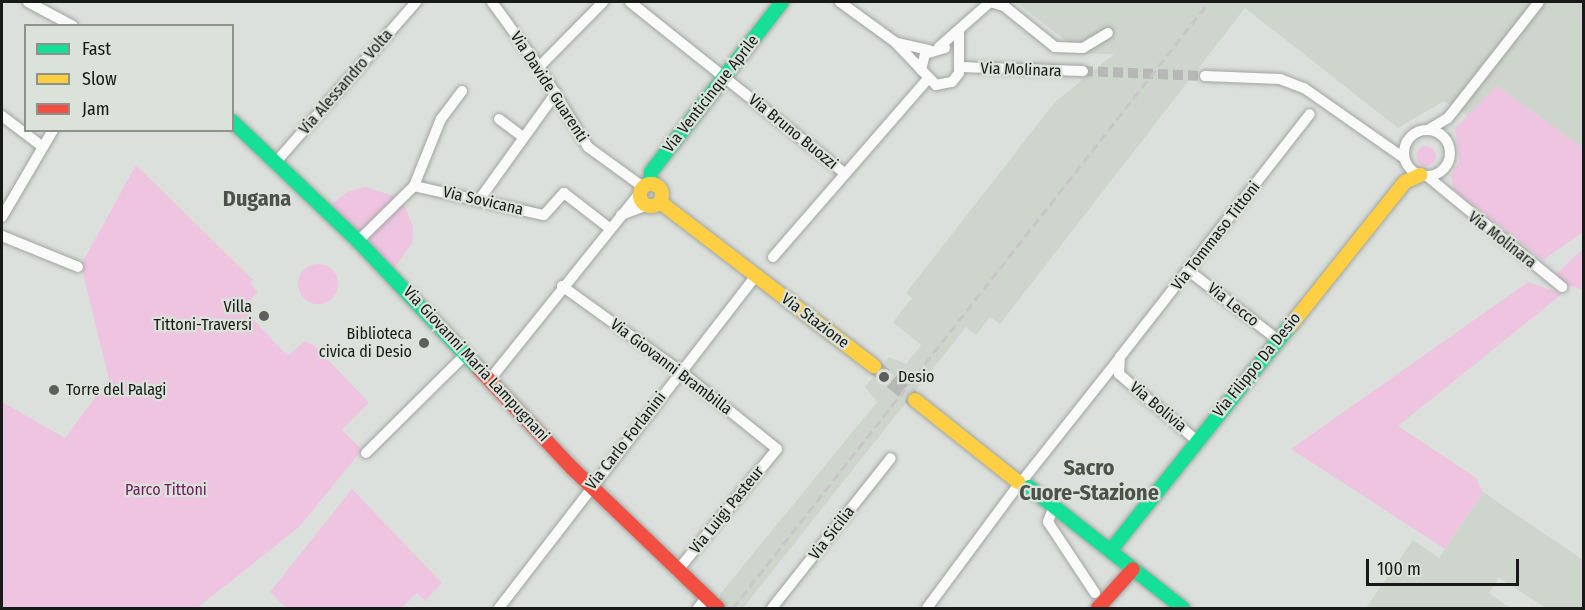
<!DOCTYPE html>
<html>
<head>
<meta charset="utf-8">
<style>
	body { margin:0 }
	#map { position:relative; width:1585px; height:610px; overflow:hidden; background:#dce0dc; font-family:"Fira Sans Condensed",sans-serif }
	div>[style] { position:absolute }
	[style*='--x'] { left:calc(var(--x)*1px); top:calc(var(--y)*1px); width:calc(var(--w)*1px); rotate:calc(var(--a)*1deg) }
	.built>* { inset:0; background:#cdd5cc }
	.green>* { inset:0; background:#eec4e0 }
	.round { border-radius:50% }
	.street-tunnel>* { height:10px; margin-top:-5px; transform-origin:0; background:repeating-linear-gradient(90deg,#b5b8b5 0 10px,transparent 0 15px) }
	.secondary-tunnel>* { height:15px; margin-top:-7.5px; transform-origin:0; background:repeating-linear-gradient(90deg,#b5b8b5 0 15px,transparent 0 23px) }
	.roads { filter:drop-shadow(0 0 2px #a1a4a0) drop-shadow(0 0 2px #a1a4a0) }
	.street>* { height:10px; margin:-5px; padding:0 5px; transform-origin:5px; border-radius:5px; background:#fafafa }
	.street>.ring { margin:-5px; padding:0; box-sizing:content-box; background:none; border:10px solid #fafafa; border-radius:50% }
	.fast>* { height:14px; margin:-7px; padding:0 7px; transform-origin:7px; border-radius:7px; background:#16e098 }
	.slow>* { height:14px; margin:-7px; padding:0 7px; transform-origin:7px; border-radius:7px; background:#ffcf43 }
	.slow>.ring { margin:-7px; padding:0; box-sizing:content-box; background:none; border:14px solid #ffcf43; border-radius:50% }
	.jam>* { height:14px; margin:-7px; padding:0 7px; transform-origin:7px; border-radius:7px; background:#f24e42 }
	.rail>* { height:3px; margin-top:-1.5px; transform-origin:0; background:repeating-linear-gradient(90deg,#c7c7c7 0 9px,transparent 0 13.5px) }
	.dots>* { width:16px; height:16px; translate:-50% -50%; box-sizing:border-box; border:3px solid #dbe2da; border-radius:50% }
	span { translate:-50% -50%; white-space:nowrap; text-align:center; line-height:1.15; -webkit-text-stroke:4.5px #dbe2da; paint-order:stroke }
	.street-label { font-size:16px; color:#181a17 }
	.poi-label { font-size:16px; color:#181a17 }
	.right { translate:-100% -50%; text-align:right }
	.left { translate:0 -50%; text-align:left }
	.park-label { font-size:16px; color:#731960 }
	.district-label { font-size:22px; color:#4c524b; font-weight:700 }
	.frame { position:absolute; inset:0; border:3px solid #181a17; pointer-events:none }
	.legend { position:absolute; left:24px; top:24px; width:210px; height:108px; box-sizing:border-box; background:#dbe2da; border:2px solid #8d928c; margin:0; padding:8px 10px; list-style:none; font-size:18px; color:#181a17 }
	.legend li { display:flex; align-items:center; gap:12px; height:30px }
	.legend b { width:30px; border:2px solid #8d928c }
	.scale { position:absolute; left:1366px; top:559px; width:153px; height:27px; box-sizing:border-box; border:3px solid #181a17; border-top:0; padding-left:8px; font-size:18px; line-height:21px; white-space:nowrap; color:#181a17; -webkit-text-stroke:4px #dbe2da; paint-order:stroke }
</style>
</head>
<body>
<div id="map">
	<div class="built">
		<div style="clip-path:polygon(1016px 2px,1583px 2px,1583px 148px,1497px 86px,1468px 116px,1444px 101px,1398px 128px,1245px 8px,1000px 324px,990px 317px,976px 335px,966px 327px,743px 608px,728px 608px,718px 601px,721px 593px,877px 402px,865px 387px,889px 357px,906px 364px,921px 345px,893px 322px,912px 298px,906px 293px,1055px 102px,1114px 54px,1083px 54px)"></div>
		<div style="clip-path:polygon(1483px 492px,1583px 560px,1583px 608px,1546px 608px,1499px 578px,1489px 593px,1510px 608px,1366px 608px,1413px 540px,1439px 558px)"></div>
	</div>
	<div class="green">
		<div style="clip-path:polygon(1497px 86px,1583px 148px,1583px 232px,1543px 260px,1453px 189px,1451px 175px,1459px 162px,1455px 128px)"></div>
		<div class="round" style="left:1416px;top:146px;width:20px;height:20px"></div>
		<div style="clip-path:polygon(136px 165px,253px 280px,250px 283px,258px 292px,242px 308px,288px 356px,305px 341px,315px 346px,369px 403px,342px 430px,362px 450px,299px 527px,197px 608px,2px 608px,2px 402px,65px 438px,109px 379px,81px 265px)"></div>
		<div style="clip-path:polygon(365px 187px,397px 197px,358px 235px,329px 207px,347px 192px)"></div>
		<div style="clip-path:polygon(404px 204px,413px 227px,412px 243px,393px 270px,365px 241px)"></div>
		<div style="clip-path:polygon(1583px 249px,1583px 290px,1565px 284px,1556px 274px)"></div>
		<div class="round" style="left:298px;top:264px;width:40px;height:40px"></div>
		<div style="clip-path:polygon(1528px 282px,1562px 294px,1398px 426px,1476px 478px,1483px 492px,1445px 549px,1291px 449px)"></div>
		<div style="clip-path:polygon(352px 489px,442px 583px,425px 601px,417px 593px,401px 608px,286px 608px,270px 592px)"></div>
	</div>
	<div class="street-tunnel">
		<div style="--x:1083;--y:71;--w:122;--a:2.3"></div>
	</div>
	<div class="secondary-tunnel">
		<div style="--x:874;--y:366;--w:53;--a:39.7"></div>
	</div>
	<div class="roads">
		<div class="street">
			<div style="--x:28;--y:2;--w:51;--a:28.1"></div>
			<div style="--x:492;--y:2;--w:80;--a:54.1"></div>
			<div style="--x:539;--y:67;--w:94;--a:58.5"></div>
			<div style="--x:588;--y:147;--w:68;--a:36"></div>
			<div style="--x:630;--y:2;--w:274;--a:38.6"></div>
			<div style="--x:840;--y:2;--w:68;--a:36"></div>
			<div style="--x:895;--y:42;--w:59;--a:46.4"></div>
			<div style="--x:936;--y:85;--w:16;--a:-11"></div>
			<div style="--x:952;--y:82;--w:11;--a:-52"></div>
			<div style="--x:959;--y:73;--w:42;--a:-90"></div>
			<div style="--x:898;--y:43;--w:32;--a:13"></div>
			<div style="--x:939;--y:47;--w:68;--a:-41.4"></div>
			<div style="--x:990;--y:2;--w:15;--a:16"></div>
			<div style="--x:1004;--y:6;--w:65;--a:38.8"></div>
			<div style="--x:1055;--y:47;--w:28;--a:2"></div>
			<div style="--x:1083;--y:48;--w:29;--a:-31"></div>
			<div style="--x:539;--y:67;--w:91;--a:-45.4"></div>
			<div style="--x:960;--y:67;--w:123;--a:1.9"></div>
			<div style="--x:921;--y:70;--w:16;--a:-76"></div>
			<div style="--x:925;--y:54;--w:21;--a:-17"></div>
			<div style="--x:1205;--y:76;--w:75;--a:2.3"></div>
			<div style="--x:1280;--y:79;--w:26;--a:21"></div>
			<div style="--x:1304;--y:88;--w:122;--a:35"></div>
			<div style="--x:2;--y:116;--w:51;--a:37.1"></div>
			<div style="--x:499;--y:119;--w:30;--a:37"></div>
			<div style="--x:1428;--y:130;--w:23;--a:-31"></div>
			<div style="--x:1448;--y:118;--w:147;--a:-51.9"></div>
			<div class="ring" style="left:1404px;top:130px;width:36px;height:36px"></div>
			<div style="--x:276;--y:162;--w:213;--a:-48.8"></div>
			<div style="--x:1427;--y:176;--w:175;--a:39.4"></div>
			<div style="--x:414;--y:186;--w:72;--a:-68.1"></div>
			<div style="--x:441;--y:119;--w:35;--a:-53"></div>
			<div style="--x:479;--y:200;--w:132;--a:-54.3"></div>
			<div style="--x:621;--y:215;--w:28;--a:-21"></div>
			<div style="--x:2;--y:217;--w:101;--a:-59.6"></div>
			<div style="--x:2;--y:236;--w:82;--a:22.2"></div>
			<div style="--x:358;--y:241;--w:78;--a:-44.5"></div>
			<div style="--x:414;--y:186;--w:133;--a:12.6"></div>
			<div style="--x:544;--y:215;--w:30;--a:-48"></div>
			<div style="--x:564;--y:193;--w:56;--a:37.7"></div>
			<div style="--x:773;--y:257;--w:235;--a:-49"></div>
			<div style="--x:1189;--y:271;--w:111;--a:37.7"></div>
			<div style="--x:562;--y:286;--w:145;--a:35.8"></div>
			<div style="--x:680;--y:371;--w:124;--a:38.8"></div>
			<div style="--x:777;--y:449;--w:158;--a:129.3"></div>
			<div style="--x:1119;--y:374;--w:17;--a:-87"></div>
			<div style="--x:1120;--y:357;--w:308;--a:-52"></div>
			<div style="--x:1119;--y:374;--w:101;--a:40.6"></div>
			<div style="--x:491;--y:378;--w:238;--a:-51.2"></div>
			<div style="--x:366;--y:453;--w:142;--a:-44.7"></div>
			<div style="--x:1023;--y:480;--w:153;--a:-51.6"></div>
			<div style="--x:1054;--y:506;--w:17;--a:111"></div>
			<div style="--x:1048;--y:522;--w:85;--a:56.5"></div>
			<div style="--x:499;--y:608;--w:420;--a:-52.3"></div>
			<div style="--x:698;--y:608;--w:13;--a:-51"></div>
			<div style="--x:772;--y:608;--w:191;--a:-51.6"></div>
			<div style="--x:927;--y:608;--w:151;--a:-53.4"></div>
		</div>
		<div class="fast">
			<div style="--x:232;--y:121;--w:174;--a:43.6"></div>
			<div style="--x:358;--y:241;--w:176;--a:46.6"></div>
			<div style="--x:650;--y:184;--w:12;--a:-85"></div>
			<div style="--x:651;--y:172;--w:215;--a:-52.4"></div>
			<div style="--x:1029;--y:487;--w:196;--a:38.2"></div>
			<div style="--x:1111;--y:550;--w:287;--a:-51.4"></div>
		</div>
		<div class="slow">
			<div class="ring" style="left:640px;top:184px;width:8px;height:8px"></div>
			<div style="--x:660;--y:202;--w:270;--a:37.5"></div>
			<div style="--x:1290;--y:326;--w:184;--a:-51.4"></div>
			<div style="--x:1405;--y:182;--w:17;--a:-25"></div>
			<div style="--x:915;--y:400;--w:132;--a:38.5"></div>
		</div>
		<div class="jam">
			<div style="--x:479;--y:369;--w:136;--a:46.8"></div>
			<div style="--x:572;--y:468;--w:202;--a:43.8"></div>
			<div style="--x:1098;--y:608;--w:52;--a:-48.1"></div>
		</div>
	</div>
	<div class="rail">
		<div style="--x:733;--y:608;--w:771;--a:-51.85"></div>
	</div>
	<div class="dots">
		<div style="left:264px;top:316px;background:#5d5f5c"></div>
		<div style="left:424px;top:343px;background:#5d5f5c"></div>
		<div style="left:884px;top:377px;background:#5d5f5c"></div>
		<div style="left:54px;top:390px;background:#5d5f5c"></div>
	</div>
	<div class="street-label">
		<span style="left:1021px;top:70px;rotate:2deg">Via Molinara</span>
		<span style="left:346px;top:82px;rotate:-49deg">Via Alessandro Volta</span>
		<span style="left:549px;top:87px;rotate:57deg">Via Davide Guarenti</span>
		<span style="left:711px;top:94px;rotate:-52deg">Via Venticinque Aprile</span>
		<span style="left:793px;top:132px;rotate:39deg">Via Bruno Buozzi</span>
		<span style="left:483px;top:201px;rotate:13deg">Via Sovicana</span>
		<span style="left:1216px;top:236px;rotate:-52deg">Via Tommaso Tittoni</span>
		<span style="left:1502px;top:240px;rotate:38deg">Via Molinara</span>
		<span style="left:1233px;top:305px;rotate:38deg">Via Lecco</span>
		<span style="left:815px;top:321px;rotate:37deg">Via Stazione</span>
		<span style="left:476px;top:364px;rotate:47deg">Via Giovanni Maria Lampugnani</span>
		<span style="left:1257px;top:365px;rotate:-51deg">Via Filippo Da Desio</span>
		<span style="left:671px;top:367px;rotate:37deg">Via Giovanni Brambilla</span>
		<span style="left:1158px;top:407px;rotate:40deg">Via Bolivia</span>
		<span style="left:626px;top:441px;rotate:-52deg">Via Carlo Forlanini</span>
		<span style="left:727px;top:510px;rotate:-51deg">Via Luigi Pasteur</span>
		<span style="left:832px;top:533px;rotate:-52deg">Via Sicilia</span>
	</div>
	<div class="poi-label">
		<span class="right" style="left:252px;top:316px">Villa<br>Tittoni-Traversi</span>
		<span class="right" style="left:412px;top:343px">Biblioteca<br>civica di Desio</span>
		<span class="left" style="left:898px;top:377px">Desio</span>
		<span class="left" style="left:66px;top:390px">Torre del Palagi</span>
	</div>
	<div class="park-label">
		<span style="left:166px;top:490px">Parco Tittoni</span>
	</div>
	<div class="district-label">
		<span style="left:257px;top:199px">Dugana</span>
		<span style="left:1089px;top:480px">Sacro<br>Cuore-Stazione</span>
	</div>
	<div class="frame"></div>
	<ul class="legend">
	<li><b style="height:8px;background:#16e098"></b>Fast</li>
	<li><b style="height:8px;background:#ffcf43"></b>Slow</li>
	<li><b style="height:8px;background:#f24e42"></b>Jam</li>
	</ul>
	<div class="scale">100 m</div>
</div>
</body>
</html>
